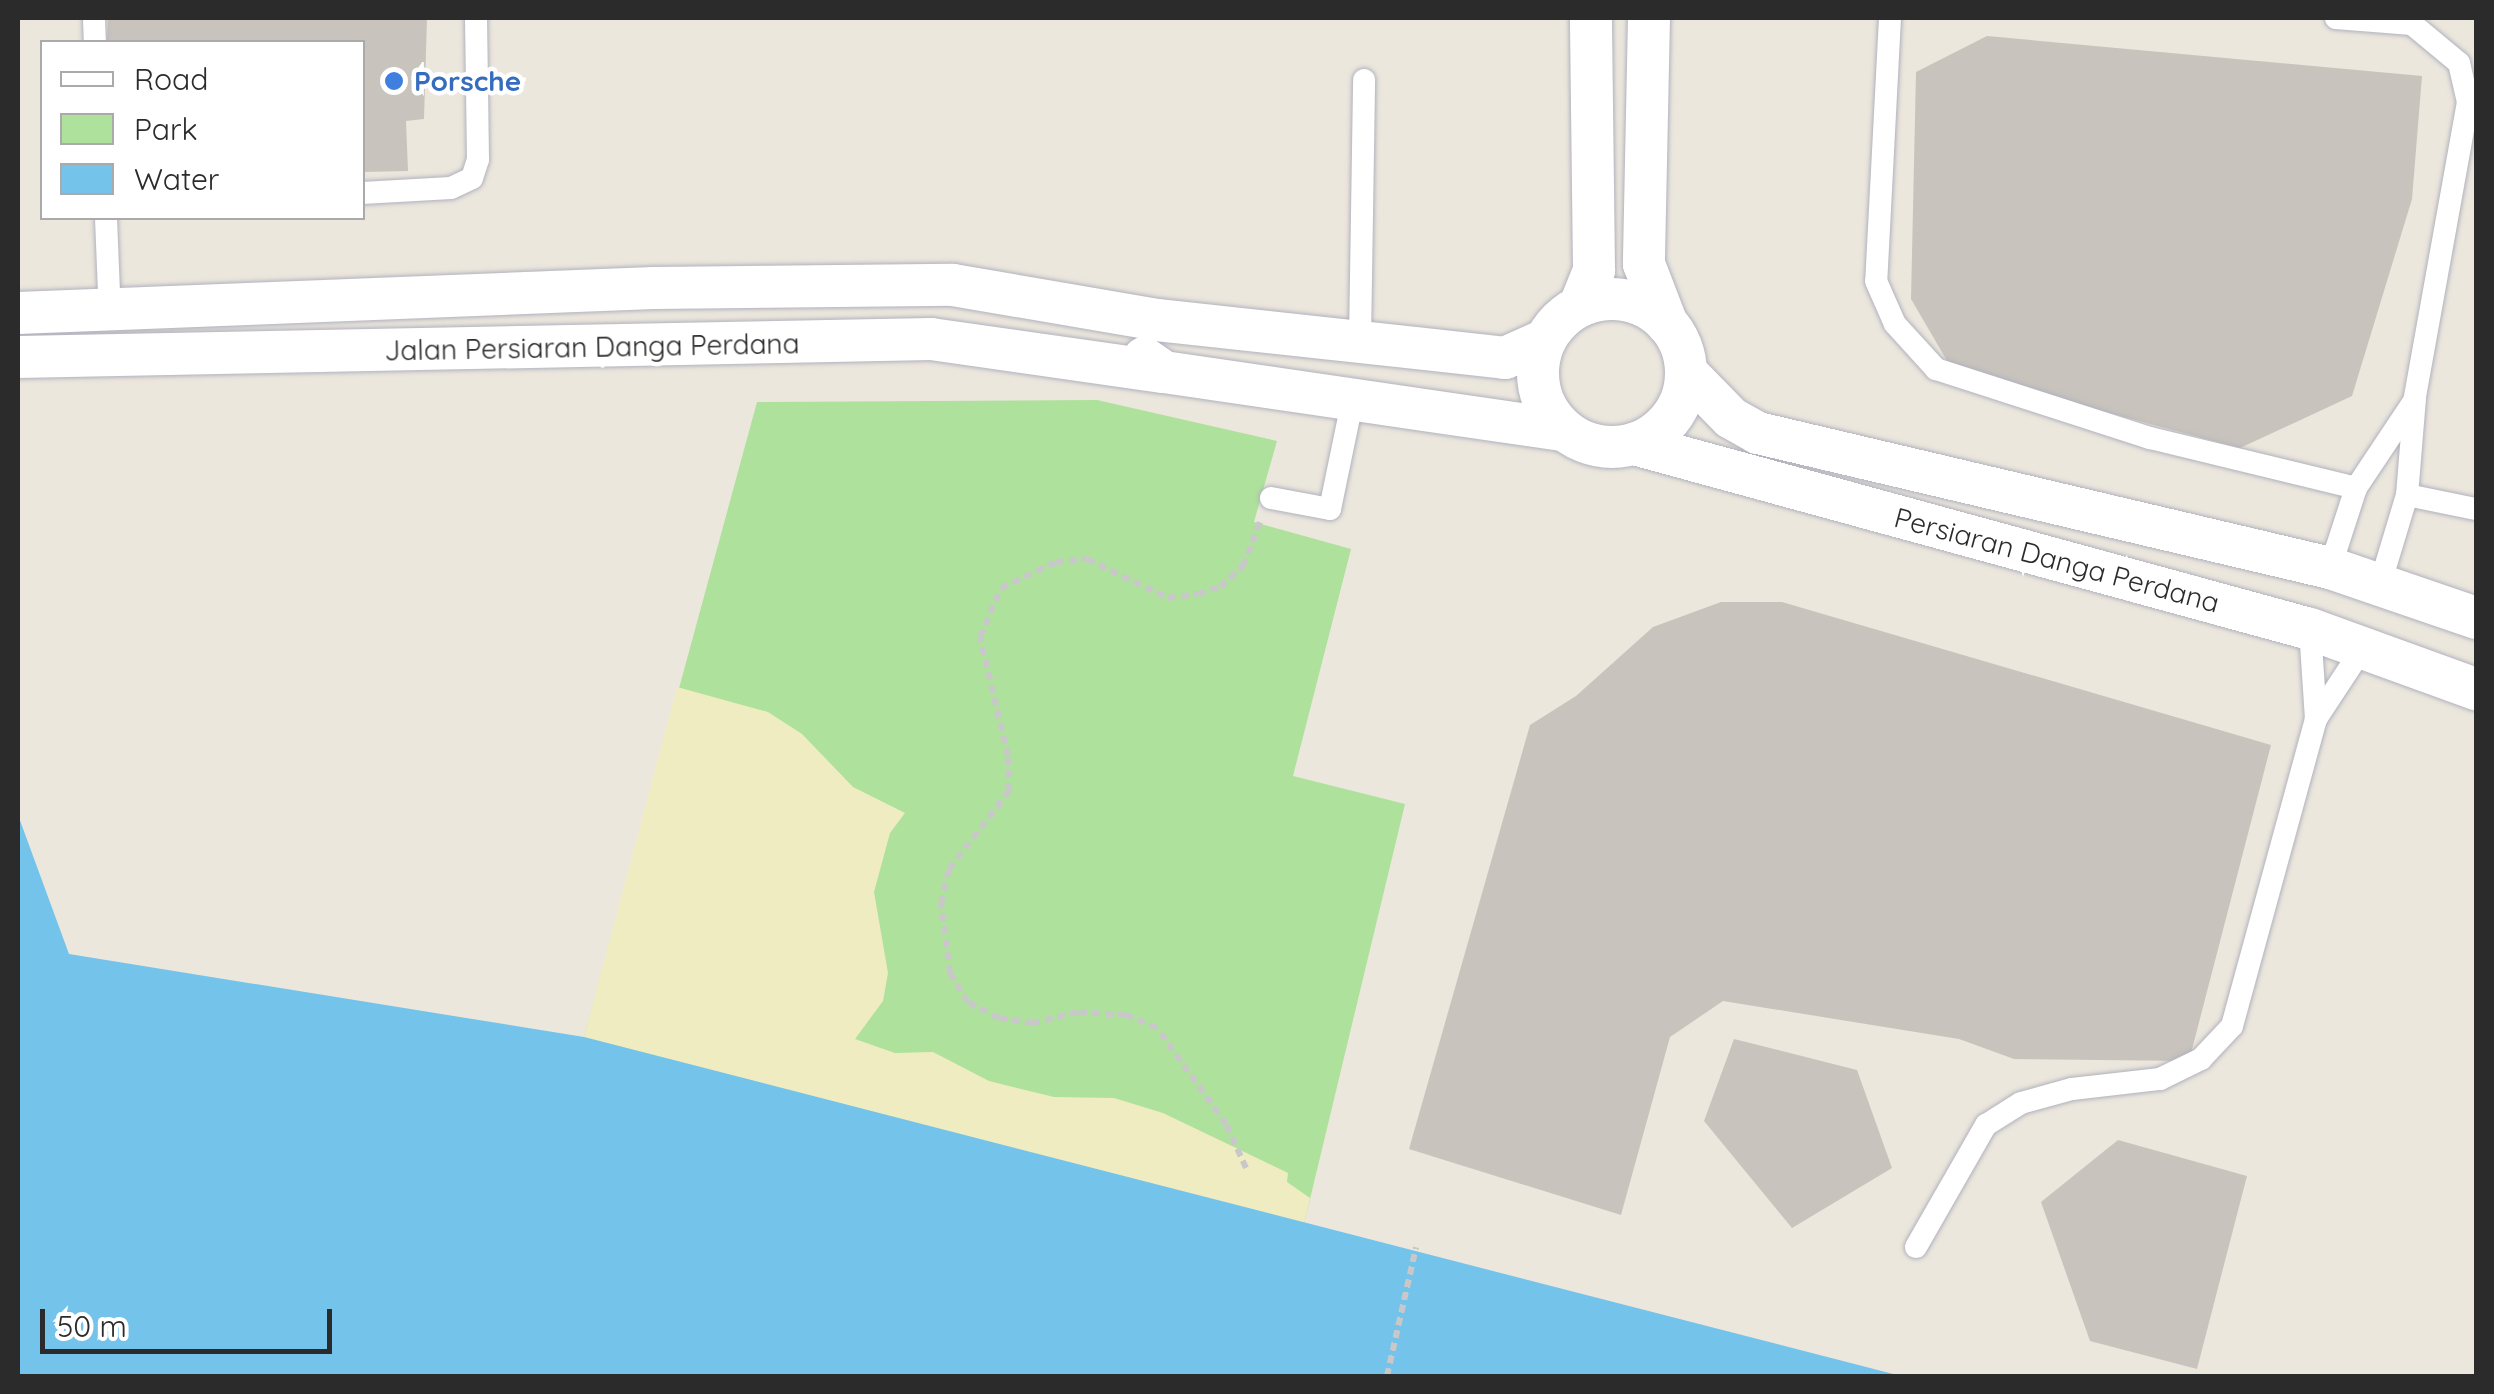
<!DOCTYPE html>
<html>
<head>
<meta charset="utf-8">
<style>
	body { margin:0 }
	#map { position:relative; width:2494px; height:1394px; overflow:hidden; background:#ece7dd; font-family:Quicksand,sans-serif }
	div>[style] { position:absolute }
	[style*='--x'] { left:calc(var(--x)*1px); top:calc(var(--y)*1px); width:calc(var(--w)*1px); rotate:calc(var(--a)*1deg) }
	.green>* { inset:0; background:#aee19b }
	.sand>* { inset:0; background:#f0ecc1 }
	.water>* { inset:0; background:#73c3eb }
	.building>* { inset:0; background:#c8c3bc }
	.path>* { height:6px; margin-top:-3px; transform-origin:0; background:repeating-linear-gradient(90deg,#c8c8c8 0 8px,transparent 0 13px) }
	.roads { filter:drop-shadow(0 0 2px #b1b2be) drop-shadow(0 0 2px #b1b2be) }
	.service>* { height:22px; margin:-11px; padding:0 11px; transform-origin:11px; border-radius:11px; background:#fff }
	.minor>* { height:42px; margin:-21px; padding:0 21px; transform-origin:21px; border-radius:21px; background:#fff }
	.minor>.ring { margin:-21px; padding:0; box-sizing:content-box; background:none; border:42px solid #fff; border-radius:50% }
	.dots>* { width:28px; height:28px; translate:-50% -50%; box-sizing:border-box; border:5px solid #fff; border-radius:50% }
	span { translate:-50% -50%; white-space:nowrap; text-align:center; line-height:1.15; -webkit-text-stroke:9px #fff; paint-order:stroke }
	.shop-label { font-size:28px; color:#366cbe; font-weight:700 }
	.left { translate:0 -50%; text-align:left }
	.street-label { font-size:28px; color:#2b2b2b }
	.frame { position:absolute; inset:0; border:20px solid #2b2b2b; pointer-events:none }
	.legend { position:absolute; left:40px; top:40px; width:325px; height:180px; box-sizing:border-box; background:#fff; border:2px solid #aaa; margin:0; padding:12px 18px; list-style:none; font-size:30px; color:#2b2b2b }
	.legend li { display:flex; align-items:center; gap:20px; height:50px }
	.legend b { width:50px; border:2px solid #aaa }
	.scale { position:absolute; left:40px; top:1309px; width:292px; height:45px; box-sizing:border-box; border:5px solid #2b2b2b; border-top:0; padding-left:12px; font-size:30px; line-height:35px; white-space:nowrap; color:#2b2b2b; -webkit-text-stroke:8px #fff; paint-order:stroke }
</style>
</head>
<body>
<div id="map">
	<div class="green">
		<div style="clip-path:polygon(1097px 400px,1277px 441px,1254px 522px,1351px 549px,1293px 776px,1405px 804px,1304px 1224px,584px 1037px,757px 402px)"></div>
	</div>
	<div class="sand">
		<div style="clip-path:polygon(677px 687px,768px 712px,802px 734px,853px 787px,905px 813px,890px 833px,874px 892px,888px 973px,883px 1001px,855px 1039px,895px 1053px,933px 1052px,989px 1081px,1054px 1097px,1114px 1098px,1163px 1113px,1288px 1173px,1287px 1182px,1310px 1198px,1304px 1224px,584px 1037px)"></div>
	</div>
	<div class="water">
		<div style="clip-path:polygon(18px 815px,69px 954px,584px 1037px,1901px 1376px,18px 1376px)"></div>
	</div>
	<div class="building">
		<div style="clip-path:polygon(108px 18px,427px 18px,424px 119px,406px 121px,408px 171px,362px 172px,362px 42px,107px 42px)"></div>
		<div style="clip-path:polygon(1987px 36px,2422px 76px,2412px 199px,2352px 396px,2240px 448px,1953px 371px,1911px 299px,1916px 72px)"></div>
		<div style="clip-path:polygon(1721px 602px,1782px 602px,2271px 745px,2189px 1061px,2014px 1059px,1959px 1039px,1723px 1001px,1670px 1037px,1621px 1215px,1409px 1149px,1530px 725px,1576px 696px,1653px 627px)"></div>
		<div style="clip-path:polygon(1734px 1039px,1857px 1070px,1892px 1168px,1792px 1228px,1704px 1121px)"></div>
		<div style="clip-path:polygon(2118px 1140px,2247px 1176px,2197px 1369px,2090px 1341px,2041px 1202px)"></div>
	</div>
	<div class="path">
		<div style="--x:1246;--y:1168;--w:48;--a:-114.4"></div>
		<div style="--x:1226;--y:1124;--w:118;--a:-125.7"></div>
		<div style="--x:1157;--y:1028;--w:34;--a:-157"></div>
		<div style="--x:1126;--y:1015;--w:48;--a:-176.4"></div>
		<div style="--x:1078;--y:1012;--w:46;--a:166.3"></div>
		<div style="--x:1033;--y:1023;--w:34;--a:-172"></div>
		<div style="--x:999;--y:1018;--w:35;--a:-153"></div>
		<div style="--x:968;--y:1002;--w:34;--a:-122"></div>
		<div style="--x:950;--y:973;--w:71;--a:-97.3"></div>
		<div style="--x:941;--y:903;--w:35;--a:-77"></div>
		<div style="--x:949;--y:869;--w:98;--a:-52.4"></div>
		<div style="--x:1009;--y:791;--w:35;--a:-92"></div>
		<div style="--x:1008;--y:756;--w:122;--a:-103.2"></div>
		<div style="--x:980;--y:637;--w:53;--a:-66.8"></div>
		<div style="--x:1001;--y:588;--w:61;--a:-25.3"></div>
		<div style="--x:1056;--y:562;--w:31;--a:-6"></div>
		<div style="--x:1087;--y:559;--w:90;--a:25.7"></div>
		<div style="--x:1168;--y:598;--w:30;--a:-8"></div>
		<div style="--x:1198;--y:594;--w:23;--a:-18"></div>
		<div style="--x:1220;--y:587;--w:31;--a:-42"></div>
		<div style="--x:1243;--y:566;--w:47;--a:-68.9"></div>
		<div style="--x:1387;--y:1376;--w:132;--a:-77.3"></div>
	</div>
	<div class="roads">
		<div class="service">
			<div style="--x:94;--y:18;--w:24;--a:88"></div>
			<div style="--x:1890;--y:18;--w:263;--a:93"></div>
			<div style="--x:1876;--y:281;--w:47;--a:66.2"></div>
			<div style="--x:1895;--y:324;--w:61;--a:47.7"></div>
			<div style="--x:1936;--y:369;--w:225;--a:17.9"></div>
			<div style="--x:2150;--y:438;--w:212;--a:13.6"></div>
			<div style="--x:2336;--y:18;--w:76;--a:4.5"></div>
			<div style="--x:2412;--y:24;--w:61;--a:39.7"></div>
			<div style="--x:2459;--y:63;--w:40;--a:77"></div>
			<div style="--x:2468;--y:102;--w:301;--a:100.2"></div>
			<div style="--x:2415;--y:398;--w:97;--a:94.7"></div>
			<div style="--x:2407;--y:495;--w:97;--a:106.8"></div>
			<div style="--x:362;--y:193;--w:89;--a:-3.2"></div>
			<div style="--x:451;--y:188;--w:23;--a:-25"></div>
			<div style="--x:472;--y:178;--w:20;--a:-72"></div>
			<div style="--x:478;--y:159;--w:141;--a:-90.8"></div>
			<div style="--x:106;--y:218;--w:98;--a:87.7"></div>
			<div style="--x:1360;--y:341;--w:261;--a:-89.1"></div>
			<div style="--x:2407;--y:495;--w:70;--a:11.5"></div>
			<div style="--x:1271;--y:498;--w:60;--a:10.6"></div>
			<div style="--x:1330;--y:509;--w:113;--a:-78.3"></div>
			<div style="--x:2330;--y:568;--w:84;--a:-72"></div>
			<div style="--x:2356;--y:488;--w:105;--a:-56.3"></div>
			<div style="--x:2310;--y:629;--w:90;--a:86.2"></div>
			<div style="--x:1916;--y:1247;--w:141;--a:-60.2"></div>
			<div style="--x:1986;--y:1125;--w:41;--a:-32.2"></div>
			<div style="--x:2021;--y:1103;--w:53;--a:-15.4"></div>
			<div style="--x:2072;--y:1089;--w:89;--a:-6.5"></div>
			<div style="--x:2160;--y:1079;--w:46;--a:-26"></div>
			<div style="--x:2201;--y:1059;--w:45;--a:-46.8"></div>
			<div style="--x:2232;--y:1026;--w:318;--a:-74.7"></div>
			<div style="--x:2316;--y:719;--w:80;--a:-56.7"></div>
		</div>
		<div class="minor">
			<div style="--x:1649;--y:18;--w:246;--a:91.2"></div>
			<div style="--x:1644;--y:264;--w:64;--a:69"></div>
			<div class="ring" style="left:1538px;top:299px;width:106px;height:106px"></div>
			<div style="--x:1580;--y:305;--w:38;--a:-68"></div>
			<div style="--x:1594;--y:270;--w:252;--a:-90.7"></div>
			<div style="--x:18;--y:313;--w:636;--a:-2.25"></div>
			<div style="--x:654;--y:288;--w:299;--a:-0.6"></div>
			<div style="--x:953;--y:285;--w:207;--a:9.7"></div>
			<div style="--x:1157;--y:320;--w:350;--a:6.2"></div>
			<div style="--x:1505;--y:358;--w:44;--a:-24.2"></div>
			<div style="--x:18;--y:357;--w:913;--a:-1.13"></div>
			<div style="--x:931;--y:339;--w:235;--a:8.1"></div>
			<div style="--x:1144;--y:358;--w:24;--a:35"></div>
			<div style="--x:1164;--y:372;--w:404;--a:8.3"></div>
			<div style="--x:1686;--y:372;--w:64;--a:45.6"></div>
			<div style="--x:1731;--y:418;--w:31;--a:29"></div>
			<div style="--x:1758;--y:433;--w:588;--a:13.28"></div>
			<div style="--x:2330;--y:568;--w:154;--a:18.9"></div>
			<div style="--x:1634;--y:444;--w:701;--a:15.31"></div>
			<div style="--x:2310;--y:629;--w:177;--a:19.9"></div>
		</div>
	</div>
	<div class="dots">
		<div style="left:394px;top:81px;background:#3f7fe0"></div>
	</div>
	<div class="shop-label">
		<span class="left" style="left:414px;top:81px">Porsche</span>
	</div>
	<div class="street-label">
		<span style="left:592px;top:347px;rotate:-1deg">Jalan Persiaran Danga Perdana</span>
		<span style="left:2057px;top:560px;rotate:15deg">Persiaran Danga Perdana</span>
	</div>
	<div class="frame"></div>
	<ul class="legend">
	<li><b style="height:12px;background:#fff"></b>Road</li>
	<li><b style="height:28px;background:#aee19b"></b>Park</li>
	<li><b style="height:28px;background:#73c3eb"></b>Water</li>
	</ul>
	<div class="scale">50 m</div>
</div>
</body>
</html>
